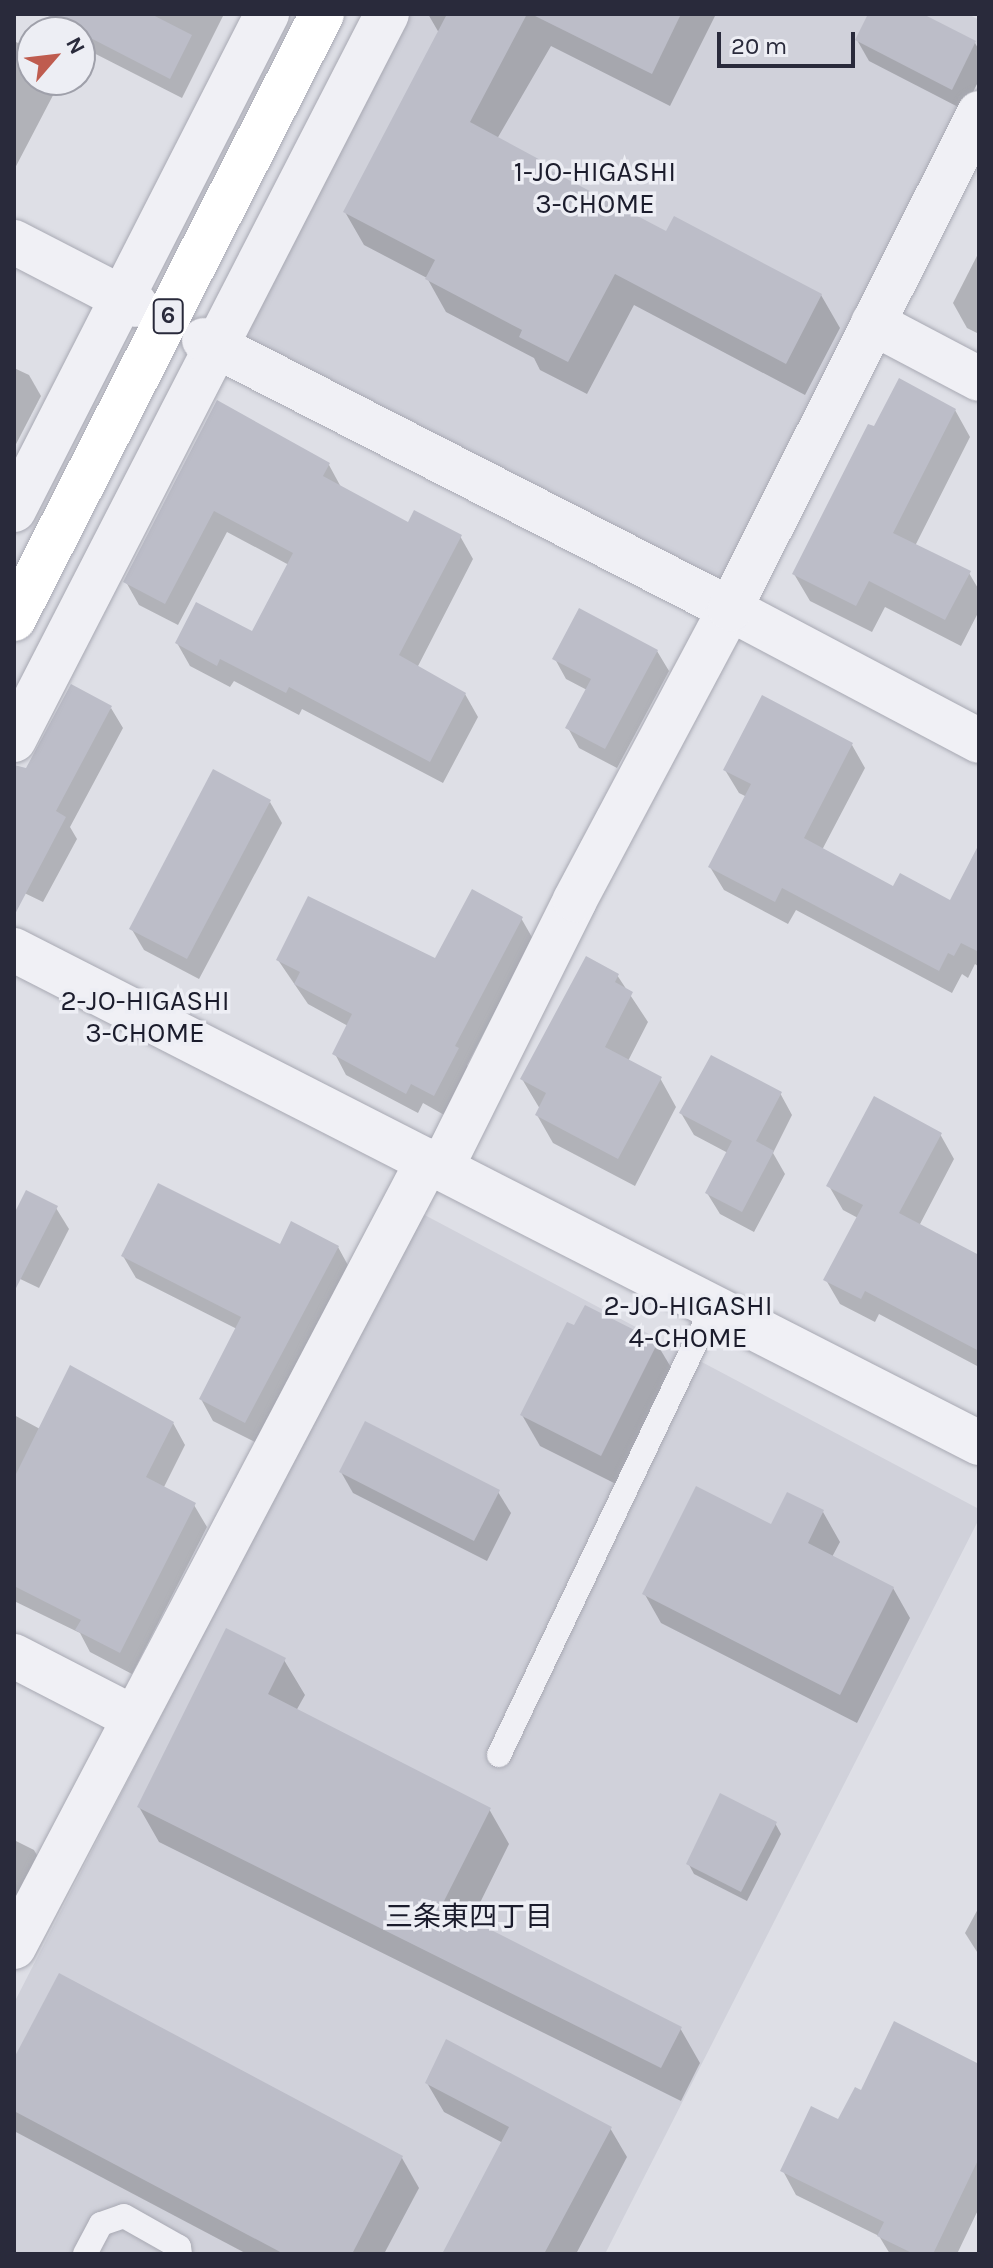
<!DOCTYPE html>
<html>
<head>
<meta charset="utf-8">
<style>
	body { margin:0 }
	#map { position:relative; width:993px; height:2268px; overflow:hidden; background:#dedfe6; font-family:Karla,"Noto Sans JP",sans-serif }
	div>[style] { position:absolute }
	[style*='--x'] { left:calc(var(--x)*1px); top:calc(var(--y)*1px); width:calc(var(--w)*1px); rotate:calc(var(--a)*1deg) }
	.built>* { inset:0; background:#d0d1da }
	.shadow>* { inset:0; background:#0003 }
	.building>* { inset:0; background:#bcbdc8 }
	.roads { filter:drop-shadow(0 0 2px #a8a9b3) drop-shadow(0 0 2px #a8a9b3) }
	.service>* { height:24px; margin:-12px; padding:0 12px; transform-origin:12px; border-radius:12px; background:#f0f0f5 }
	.minor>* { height:44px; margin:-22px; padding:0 22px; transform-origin:22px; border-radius:22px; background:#f0f0f5 }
	.tertiary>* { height:44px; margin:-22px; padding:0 22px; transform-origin:22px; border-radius:22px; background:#f0f0f5 }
	.primary>* { height:44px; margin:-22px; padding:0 22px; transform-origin:22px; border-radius:22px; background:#fff }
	span { translate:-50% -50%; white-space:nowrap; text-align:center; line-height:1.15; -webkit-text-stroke:7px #edeef4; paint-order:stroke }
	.shield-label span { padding:2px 6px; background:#edeef4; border:2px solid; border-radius:6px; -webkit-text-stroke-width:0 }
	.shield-label { font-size:24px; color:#292a3b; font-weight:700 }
	.neighbourhood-label { font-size:28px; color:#1b1c2c }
	.frame { position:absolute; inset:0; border:16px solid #292a3b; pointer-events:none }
	.north { position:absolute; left:16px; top:16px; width:80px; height:80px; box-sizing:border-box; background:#edeef4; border:2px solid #9fa0aa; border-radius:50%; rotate:62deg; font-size:22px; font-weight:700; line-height:32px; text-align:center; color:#292a3b }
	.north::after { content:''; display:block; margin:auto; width:28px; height:36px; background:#bf5c4f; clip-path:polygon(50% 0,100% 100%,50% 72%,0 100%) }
	.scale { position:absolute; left:717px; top:32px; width:138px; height:36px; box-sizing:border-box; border:4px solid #292a3b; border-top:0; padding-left:10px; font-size:24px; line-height:28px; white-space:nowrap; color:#292a3b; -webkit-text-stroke:6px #edeef4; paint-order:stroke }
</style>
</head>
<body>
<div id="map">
	<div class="built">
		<div style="clip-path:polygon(404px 14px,968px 14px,979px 20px,979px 80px,724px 588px,238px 337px)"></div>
		<div style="clip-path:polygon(419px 1212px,979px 1509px,979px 1519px,605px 2254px,14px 2254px,14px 2003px)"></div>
	</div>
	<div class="shadow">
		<div style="clip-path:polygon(224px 14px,182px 98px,80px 46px,80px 32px,59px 32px,49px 15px)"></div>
		<div style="clip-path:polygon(428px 14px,716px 14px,670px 106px,551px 46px,497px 139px,545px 164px,549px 172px,667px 234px,821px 295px,840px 328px,805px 395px,634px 305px,587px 394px,540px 370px,534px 358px,446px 312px,427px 278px,364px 245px,345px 212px,439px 33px)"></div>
		<div style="clip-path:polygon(870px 14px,919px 14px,975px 43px,979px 50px,979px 80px,964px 110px,869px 61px,857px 40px)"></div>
		<div style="clip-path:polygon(14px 41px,32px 50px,32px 80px,61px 80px,14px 170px)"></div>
		<div style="clip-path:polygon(979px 252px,979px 334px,967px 328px,953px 303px)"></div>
		<div style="clip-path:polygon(14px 368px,29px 375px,41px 396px,14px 448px)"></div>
		<div style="clip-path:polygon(218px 403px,329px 465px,342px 489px,409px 524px,460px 536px,473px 559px,417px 668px,465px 694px,478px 717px,443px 783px,302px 709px,299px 715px,234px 681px,230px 687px,190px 666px,177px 643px,253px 634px,289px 565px,227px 532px,178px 625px,139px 605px,126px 582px)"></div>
		<div style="clip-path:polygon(955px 410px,970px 437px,915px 546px,969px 573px,979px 590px,979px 611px,961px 646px,885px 607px,872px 632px,810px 601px,794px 574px,875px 429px)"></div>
		<div style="clip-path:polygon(657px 651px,669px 671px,617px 768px,579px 748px,568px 728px,587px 690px,566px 679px,555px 659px)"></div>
		<div style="clip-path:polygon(111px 708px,123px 728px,70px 827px,77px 839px,43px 902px,14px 888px,14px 814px)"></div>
		<div style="clip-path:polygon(852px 745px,865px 768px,822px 850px,894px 889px,951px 902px,979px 849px,979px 967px,975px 964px,968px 978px,962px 974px,952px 993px,796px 910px,788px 924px,724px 890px,710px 867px,747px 797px,739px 793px,725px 770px)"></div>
		<div style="clip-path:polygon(270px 802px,282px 823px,199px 979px,144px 950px,131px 928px)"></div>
		<div style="clip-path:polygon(521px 918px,533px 939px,467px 1065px,470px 1070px,446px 1116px,423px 1103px,418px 1113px,346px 1075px,335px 1054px,348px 1026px,308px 1004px,278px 960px,436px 961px)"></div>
		<div style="clip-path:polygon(617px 975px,648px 1022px,628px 1061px,660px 1078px,676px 1107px,635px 1186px,553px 1143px,537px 1115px,540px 1109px,522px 1079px)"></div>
		<div style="clip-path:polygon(780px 1093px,792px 1115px,773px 1153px,785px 1174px,754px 1232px,720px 1214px,707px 1193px,728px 1153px,694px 1135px,681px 1113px)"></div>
		<div style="clip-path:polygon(940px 1134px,954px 1159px,919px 1226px,979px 1258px,979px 1367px,879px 1314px,875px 1322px,840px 1304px,826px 1280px,858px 1218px,843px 1210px,829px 1186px)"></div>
		<div style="clip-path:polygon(56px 1208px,69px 1229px,39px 1288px,14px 1276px,14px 1218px)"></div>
		<div style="clip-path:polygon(281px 1247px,338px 1247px,350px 1269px,257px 1443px,213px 1421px,201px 1399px,237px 1329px,136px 1278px,123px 1256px)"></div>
		<div style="clip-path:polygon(657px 1344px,675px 1374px,618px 1485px,540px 1446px,522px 1415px)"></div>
		<div style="clip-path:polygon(14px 1415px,40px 1429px,173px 1423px,185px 1445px,163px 1489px,194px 1505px,207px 1527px,132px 1674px,90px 1652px,80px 1633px,14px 1601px)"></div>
		<div style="clip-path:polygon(341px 1472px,498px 1492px,511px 1513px,487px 1561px,353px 1493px)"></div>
		<div style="clip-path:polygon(823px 1512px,840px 1542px,832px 1557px,893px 1588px,910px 1618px,857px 1723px,661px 1623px,644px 1593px,772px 1526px)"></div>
		<div style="clip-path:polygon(284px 1660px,305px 1695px,296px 1711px,489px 1809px,509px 1844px,471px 1921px,680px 2028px,700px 2063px,681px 2101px,159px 1842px,139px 1807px)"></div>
		<div style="clip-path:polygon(775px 1823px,781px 1834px,747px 1901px,694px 1874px,688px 1863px)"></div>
		<div style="clip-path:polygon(14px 1840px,34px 1850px,53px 1883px,14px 1955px)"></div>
		<div style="clip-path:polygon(979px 1907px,979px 1955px,965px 1933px)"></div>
		<div style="clip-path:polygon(14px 2063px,402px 2158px,419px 2188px,384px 2254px,247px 2254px,14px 2131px)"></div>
		<div style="clip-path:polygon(979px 2066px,979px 2208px,957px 2254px,890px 2254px,879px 2236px,796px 2195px,783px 2171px,839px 2121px,861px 2092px)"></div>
		<div style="clip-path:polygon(427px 2083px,610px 2128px,627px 2157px,576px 2254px,444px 2254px,503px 2143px,444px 2112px)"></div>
	</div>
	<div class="building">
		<div style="clip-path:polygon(44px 14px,151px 14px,192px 35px,170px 79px)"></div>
		<div style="clip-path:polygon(447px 14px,527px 14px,470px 122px,546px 163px,544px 167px,666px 231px,674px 216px,822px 294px,786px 364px,615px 274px,568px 362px,519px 337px,522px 330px,425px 279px,435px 260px,343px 212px)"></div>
		<div style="clip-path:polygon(531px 14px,681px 14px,652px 74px)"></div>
		<div style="clip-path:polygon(868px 14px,923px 14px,976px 41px,952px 90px,855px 40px)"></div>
		<div style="clip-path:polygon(899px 378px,956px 409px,893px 533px,971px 571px,945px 620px,869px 581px,856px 606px,792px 574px,868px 424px,874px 426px)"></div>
		<div style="clip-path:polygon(217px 400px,330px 463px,323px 476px,408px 522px,414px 510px,462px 535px,399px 655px,466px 693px,430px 762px,289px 687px,286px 693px,220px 659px,217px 666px,175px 643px,196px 602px,252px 631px,293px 553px,214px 511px,165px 604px,123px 582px)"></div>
		<div style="clip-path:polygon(579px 608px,658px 650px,605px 749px,565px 728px,591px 679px,552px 659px)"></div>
		<div style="clip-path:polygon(71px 684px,112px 706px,56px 811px,66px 817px,14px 916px,14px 765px,26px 768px)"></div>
		<div style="clip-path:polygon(762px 695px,853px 743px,804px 838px,893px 886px,900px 873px,950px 900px,979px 844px,979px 952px,961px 943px,954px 956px,948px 953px,939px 971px,782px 888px,775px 902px,708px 867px,751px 784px,723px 770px)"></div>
		<div style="clip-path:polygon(213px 769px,271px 800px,187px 959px,129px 929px)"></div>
		<div style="clip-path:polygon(472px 889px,523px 917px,455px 1046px,459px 1048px,434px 1096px,411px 1084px,406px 1094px,332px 1054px,352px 1014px,294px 984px,300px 972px,276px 960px,308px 896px,435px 958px)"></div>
		<div style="clip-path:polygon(586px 956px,619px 974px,615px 982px,633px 992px,605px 1047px,662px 1077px,618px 1159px,535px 1115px,546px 1093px,520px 1079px)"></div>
		<div style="clip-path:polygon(711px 1055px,782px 1092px,756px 1141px,774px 1151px,742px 1212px,705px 1193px,732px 1141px,679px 1113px)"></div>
		<div style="clip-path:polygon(874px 1096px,942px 1133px,899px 1213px,979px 1255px,979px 1351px,865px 1291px,861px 1299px,823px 1280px,863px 1205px,826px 1186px)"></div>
		<div style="clip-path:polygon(158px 1183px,280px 1244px,291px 1221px,339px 1246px,245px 1423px,199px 1399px,241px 1317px,121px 1256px)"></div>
		<div style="clip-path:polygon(26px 1190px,58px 1206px,14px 1292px,14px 1214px)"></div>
		<div style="clip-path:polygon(585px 1305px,658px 1342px,601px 1456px,520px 1415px,567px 1322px,574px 1325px)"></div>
		<div style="clip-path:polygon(70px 1365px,174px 1422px,146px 1477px,196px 1503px,120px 1653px,75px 1630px,81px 1620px,14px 1586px,14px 1478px)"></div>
		<div style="clip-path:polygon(365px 1421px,500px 1490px,474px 1541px,339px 1472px)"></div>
		<div style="clip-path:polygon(696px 1486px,771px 1524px,787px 1492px,824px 1510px,808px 1543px,894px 1587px,840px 1695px,642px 1594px)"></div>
		<div style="clip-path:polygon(226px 1628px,286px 1658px,268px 1694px,491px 1808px,442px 1905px,682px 2027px,661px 2068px,137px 1807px)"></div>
		<div style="clip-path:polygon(720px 1793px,777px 1822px,741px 1892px,686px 1864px)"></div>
		<div style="clip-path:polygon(59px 1973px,403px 2156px,352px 2254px,284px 2254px,14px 2111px,14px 2058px)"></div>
		<div style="clip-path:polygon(894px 2021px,979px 2064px,979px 2158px,933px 2254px,914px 2254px,877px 2236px,884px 2222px,780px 2171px,811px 2106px,838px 2119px,855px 2087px,861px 2090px)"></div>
		<div style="clip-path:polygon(446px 2039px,612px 2127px,544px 2254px,442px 2254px,509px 2127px,425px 2083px)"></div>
	</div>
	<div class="roads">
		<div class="service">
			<div style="--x:499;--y:1755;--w:496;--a:-64.5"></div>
			<div style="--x:85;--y:2254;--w:34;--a:-62"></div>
			<div style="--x:101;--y:2224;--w:24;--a:-19"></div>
			<div style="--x:124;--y:2216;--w:63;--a:29.4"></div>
			<div style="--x:179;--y:2247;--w:7;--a:82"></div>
		</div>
		<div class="minor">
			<div style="--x:873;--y:323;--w:120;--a:27.8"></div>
			<div style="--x:14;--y:510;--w:557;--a:-62.97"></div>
			<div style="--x:14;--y:740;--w:816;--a:-62.81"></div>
			<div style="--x:14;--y:1947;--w:889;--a:-62.25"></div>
		</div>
		<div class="tertiary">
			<div style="--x:14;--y:242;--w:137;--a:27.3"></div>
			<div style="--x:204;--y:340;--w:591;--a:27.09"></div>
			<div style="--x:730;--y:609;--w:282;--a:27.9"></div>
			<div style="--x:14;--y:950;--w:1084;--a:27.06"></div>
			<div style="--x:442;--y:1167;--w:298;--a:-63.5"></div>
			<div style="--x:575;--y:900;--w:330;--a:-62"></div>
			<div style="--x:730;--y:609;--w:555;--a:-63.34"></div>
			<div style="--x:14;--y:1656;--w:135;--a:27.3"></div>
		</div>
		<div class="primary">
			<div style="--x:14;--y:619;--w:679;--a:-63.02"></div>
		</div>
	</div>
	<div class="shield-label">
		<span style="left:168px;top:316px">6</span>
	</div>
	<div class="neighbourhood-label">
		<span style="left:595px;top:188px">1-JO-HIGASHI<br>3-CHOME</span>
		<span style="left:145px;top:1017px">2-JO-HIGASHI<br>3-CHOME</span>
		<span style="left:688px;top:1322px">2-JO-HIGASHI<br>4-CHOME</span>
		<span style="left:469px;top:1917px">三条東四丁目</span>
	</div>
	<div class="frame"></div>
	<div class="north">N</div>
	<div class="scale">20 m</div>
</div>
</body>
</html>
